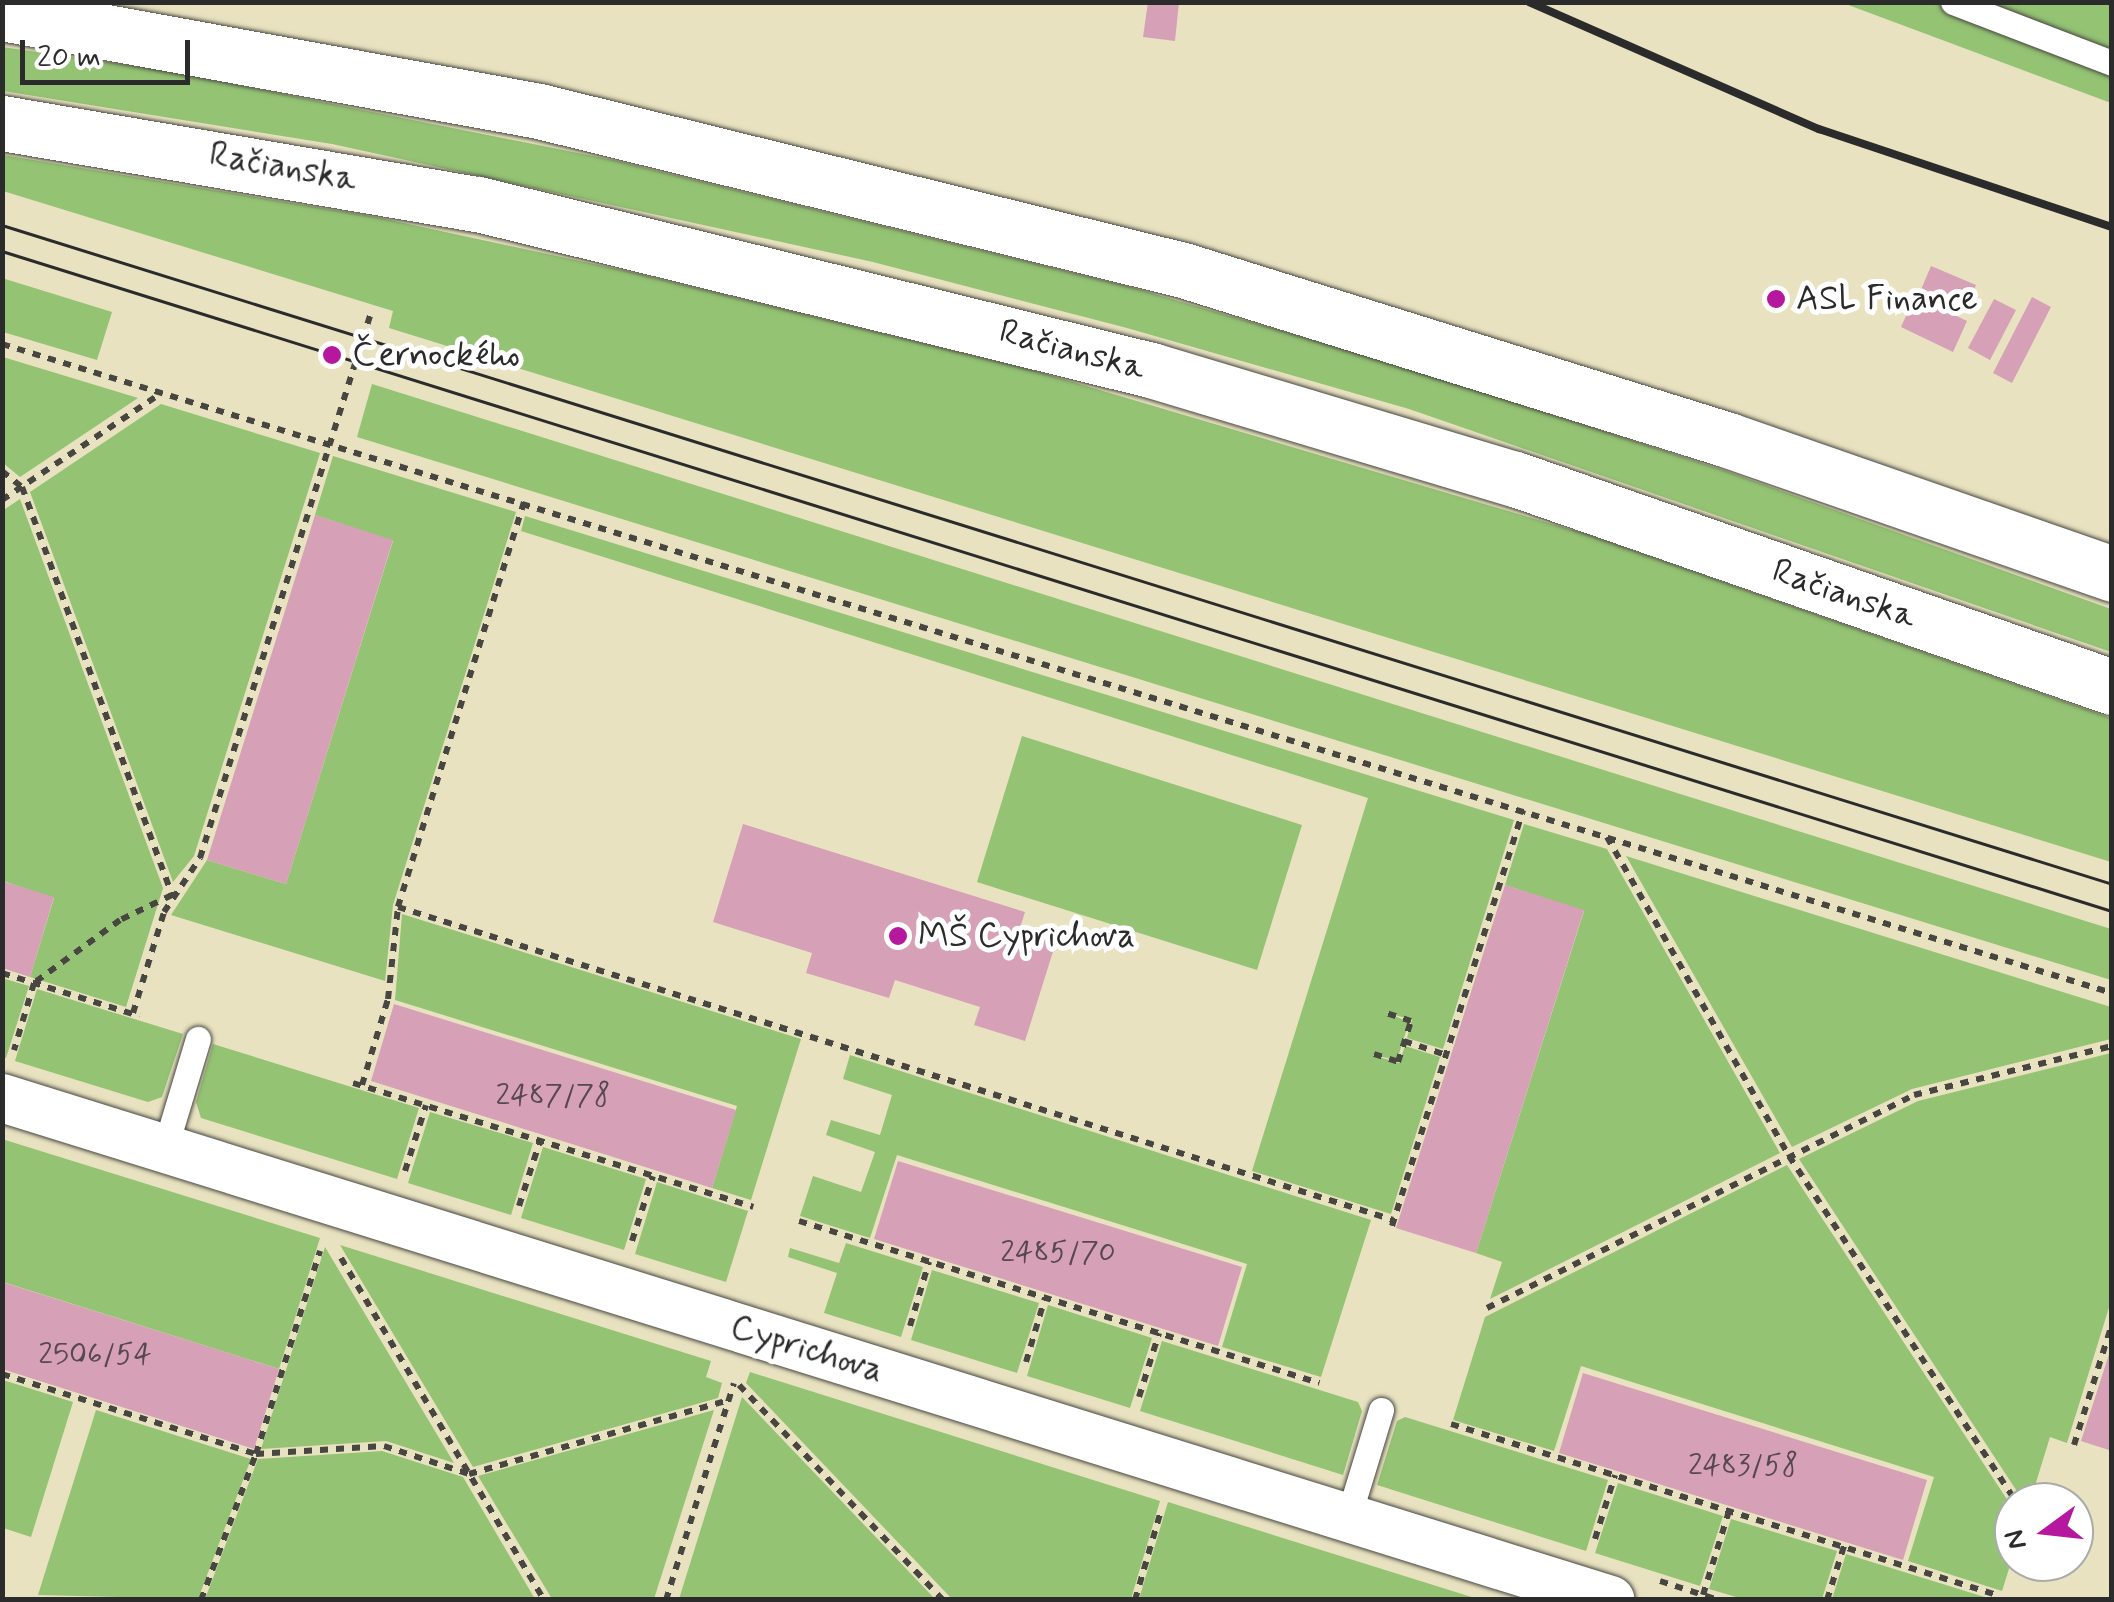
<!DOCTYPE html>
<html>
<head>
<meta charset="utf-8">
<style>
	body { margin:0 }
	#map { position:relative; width:2114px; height:1602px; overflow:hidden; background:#e8e2c0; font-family:Mynerve,sans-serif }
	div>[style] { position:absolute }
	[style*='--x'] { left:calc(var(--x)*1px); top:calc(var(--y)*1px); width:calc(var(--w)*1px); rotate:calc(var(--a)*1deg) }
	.green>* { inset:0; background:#94c373 }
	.building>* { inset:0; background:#d6a0b7 }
	.path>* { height:6px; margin-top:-3px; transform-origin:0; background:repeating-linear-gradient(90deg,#474641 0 8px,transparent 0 16px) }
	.roads { filter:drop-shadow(0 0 2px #474641) drop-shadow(0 0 2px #474641) }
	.lane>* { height:25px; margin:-12.5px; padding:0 12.5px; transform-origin:12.5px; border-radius:12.5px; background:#fff }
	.street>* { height:48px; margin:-24px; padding:0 24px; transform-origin:24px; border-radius:24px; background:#fff }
	.secondary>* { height:55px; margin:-27.5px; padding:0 27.5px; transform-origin:27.5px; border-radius:27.5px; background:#fff }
	.tram>* { height:2.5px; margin:-1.25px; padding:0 1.25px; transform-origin:1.25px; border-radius:1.25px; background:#2b2b2b }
	.rail>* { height:8px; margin:-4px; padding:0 4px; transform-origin:4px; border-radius:4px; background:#2b2b2b }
	.dots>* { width:28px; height:28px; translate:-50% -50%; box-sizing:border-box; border:5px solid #fff; border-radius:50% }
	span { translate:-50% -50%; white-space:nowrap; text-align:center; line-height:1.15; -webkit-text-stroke:10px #fff; paint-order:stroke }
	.number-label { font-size:30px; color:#56484e }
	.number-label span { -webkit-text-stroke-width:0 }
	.street-label { font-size:35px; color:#2b2b2b }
	.poi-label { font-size:35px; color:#2b2b2b }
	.left { translate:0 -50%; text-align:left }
	.frame { position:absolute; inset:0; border:5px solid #2b2b2b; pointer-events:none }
	.north { position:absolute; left:1994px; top:1482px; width:100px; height:100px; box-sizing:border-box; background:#fff; border:2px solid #aaa; border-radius:50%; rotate:255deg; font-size:28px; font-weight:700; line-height:40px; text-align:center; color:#2b2b2b }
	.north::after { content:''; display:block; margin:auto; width:35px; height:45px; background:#b5179e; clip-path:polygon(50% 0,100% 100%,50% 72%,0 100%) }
	.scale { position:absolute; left:20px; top:40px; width:170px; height:45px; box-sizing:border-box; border:5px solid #2b2b2b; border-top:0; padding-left:12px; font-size:30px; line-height:35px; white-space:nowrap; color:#2b2b2b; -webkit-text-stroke:8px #fff; paint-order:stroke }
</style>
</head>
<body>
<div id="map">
	<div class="green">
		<div style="clip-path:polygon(1843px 3px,2111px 3px,2111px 103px)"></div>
		<div style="clip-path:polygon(2px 47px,163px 70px,613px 160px,1134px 288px,1419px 371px,1726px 471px,2111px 609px,2111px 652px,1409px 409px,1127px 328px,873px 262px,332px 144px,3px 91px)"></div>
		<div style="clip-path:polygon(3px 155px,376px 217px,631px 272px,1032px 370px,1589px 535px,2111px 718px,2111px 862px,389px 328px,393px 311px,3px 191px)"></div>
		<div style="clip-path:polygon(2px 278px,112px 312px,97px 360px,3px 332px)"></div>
		<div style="clip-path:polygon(2px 357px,3px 357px,138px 398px,20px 477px,3px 463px)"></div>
		<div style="clip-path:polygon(372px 384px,2111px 929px,2111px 980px,357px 437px)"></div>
		<div style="clip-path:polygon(161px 404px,320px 453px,194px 856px,173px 882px,30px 492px)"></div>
		<div style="clip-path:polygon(333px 456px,516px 512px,393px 905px,385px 981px,171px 915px,207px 860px,286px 884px,393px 541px,315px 515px)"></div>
		<div style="clip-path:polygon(20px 499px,163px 888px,126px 1007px,30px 977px,54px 898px,3px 881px,2px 511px)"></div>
		<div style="clip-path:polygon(525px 516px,1514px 820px,1443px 1049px,1407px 1038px,1412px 1020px,1385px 1012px,1409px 1022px,1397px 1060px,1373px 1055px,1399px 1063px,1405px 1046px,1440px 1057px,1391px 1214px,1252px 1171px,1368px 798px,521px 531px)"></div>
		<div style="clip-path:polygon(1022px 736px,1302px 825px,1257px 970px,977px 882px)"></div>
		<div style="clip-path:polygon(1524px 824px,1607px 849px,1780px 1153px,1490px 1299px,1502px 1262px,1476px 1253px,1584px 911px,1505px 885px)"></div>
		<div style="clip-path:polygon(1626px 856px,2111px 1007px,2111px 1039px,1912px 1089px,1792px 1147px)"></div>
		<div style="clip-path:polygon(402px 914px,801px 1039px,751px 1200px,712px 1188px,737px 1106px,395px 1000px)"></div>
		<div style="clip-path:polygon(2px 978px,29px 986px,6px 1058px,2px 1057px)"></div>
		<div style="clip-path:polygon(37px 989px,183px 1034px,162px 1097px,148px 1102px,15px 1061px)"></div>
		<div style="clip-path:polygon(213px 1044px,419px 1108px,397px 1179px,201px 1118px,196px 1102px)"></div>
		<div style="clip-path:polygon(2111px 1053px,2111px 1301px,2067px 1443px,2050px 1437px,2030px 1502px,2024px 1502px,1799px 1159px,1918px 1101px)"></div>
		<div style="clip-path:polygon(850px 1055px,1371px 1220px,1321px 1377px,1222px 1347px,1247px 1264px,897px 1155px,870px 1238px,800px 1216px,813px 1176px,861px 1192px,875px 1152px,826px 1135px,831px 1120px,880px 1135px,892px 1095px,843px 1079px)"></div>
		<div style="clip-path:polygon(430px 1112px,533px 1143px,511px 1215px,408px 1183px)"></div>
		<div style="clip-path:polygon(2px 1139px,320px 1238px,279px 1369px,3px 1282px)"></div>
		<div style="clip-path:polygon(543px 1147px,646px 1179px,624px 1250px,521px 1218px)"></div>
		<div style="clip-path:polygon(1787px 1165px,2014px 1510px,2014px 1553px,2002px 1591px,1908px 1561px,1934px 1477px,1581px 1366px,1554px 1451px,1453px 1420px,1485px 1317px)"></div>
		<div style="clip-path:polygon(657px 1182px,748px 1211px,726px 1282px,635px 1254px)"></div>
		<div style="clip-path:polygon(846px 1243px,923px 1267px,901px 1337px,824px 1313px,837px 1273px,788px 1257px,790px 1248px,839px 1263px)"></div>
		<div style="clip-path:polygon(340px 1245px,711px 1361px,706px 1377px,722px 1383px,718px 1398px,473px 1467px)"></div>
		<div style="clip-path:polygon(325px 1247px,454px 1463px,386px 1441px,261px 1449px)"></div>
		<div style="clip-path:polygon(932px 1270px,1039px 1303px,1017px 1373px,911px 1340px)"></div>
		<div style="clip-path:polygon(1048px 1305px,1152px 1338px,1130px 1408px,1027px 1376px)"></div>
		<div style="clip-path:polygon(1162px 1341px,1358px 1402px,1362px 1411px,1343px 1475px,1140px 1411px)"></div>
		<div style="clip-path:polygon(750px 1372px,1160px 1501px,1131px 1599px,952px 1599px,746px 1383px)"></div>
		<div style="clip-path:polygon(3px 1380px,73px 1402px,31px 1537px,3px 1528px)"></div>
		<div style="clip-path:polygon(742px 1397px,935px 1599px,679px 1599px)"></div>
		<div style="clip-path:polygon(96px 1410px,251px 1459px,198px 1599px,38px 1595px)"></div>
		<div style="clip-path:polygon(714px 1410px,654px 1599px,552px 1599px,478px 1476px)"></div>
		<div style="clip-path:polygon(1405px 1417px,1608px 1480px,1586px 1551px,1377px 1485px,1397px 1421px)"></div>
		<div style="clip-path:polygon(382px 1451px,463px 1477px,535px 1599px,205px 1599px,258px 1459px)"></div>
		<div style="clip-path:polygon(1618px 1483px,1723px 1516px,1700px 1586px,1595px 1553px)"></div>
		<div style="clip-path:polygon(1168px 1502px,1478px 1599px,1139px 1599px)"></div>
		<div style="clip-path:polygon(1731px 1519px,1837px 1551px,1822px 1599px,1743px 1599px,1709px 1589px)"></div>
		<div style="clip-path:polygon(1846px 1554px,1991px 1599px,1832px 1599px)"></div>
	</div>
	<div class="building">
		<div style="clip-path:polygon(1148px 2px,1179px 2px,1175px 41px,1143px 37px)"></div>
		<div style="clip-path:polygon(1931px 266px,1976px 285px,1965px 310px,1920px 292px)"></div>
		<div style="clip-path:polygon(1915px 296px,1967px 321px,1953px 352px,1901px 327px)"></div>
		<div style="clip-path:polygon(2032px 297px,2051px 307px,2012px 383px,1993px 373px)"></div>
		<div style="clip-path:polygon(1994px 299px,2016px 310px,1990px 360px,1968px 348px)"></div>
		<div style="clip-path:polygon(315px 515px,393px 540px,286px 884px,207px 860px)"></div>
		<div style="clip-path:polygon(743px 824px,1025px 912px,1019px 931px,1056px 942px,1025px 1041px,974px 1025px,980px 1007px,895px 980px,889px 998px,806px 973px,812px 953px,713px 922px)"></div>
		<div style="clip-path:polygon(2px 881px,54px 897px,30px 977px,2px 968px)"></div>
		<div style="clip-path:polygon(1505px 885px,1584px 910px,1476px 1253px,1396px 1228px)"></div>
		<div style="clip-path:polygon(394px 1004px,736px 1110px,712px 1188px,371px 1081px)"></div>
		<div style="clip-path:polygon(898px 1161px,1242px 1267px,1218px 1346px,874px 1239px)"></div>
		<div style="clip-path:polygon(2px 1282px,279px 1369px,254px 1449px,2px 1369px)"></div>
		<div style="clip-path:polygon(2112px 1345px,2112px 1451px,2081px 1441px)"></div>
		<div style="clip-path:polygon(1583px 1373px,1927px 1480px,1903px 1560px,1559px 1453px)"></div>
	</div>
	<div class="path">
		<div style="--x:2;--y:344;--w:2208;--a:17.1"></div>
		<div style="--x:2;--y:471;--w:26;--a:39"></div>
		<div style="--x:22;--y:487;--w:435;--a:69.8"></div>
		<div style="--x:172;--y:895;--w:58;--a:154.3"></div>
		<div style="--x:120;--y:920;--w:107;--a:143.8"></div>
		<div style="--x:34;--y:983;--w:70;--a:106.6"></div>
		<div style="--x:2;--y:500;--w:192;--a:-33.9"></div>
		<div style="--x:524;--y:502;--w:424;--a:107.3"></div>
		<div style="--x:398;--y:907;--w:1043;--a:17.46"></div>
		<div style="--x:1607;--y:837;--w:367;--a:60.3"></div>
		<div style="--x:1789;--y:1156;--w:414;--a:56.7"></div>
		<div style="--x:2;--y:973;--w:144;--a:17.4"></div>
		<div style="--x:133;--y:1013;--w:106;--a:-72.9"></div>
		<div style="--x:164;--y:912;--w:65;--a:-56.3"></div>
		<div style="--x:200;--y:858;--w:568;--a:-72.59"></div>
		<div style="--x:1404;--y:1041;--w:44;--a:18.4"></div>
		<div style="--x:1374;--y:1054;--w:25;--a:18"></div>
		<div style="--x:1398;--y:1062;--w:43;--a:-72.4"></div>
		<div style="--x:1411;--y:1021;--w:25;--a:-162"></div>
		<div style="--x:353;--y:1083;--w:419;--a:17.2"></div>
		<div style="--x:362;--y:1085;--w:90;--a:-73.2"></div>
		<div style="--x:388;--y:999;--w:93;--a:-83.8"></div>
		<div style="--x:405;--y:1171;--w:69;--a:-72.3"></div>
		<div style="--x:519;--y:1206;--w:68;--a:-72.1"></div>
		<div style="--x:799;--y:1221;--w:545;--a:17.3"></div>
		<div style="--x:1392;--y:1226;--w:436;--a:-72.5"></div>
		<div style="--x:632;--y:1241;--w:68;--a:-72.1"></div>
		<div style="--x:341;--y:1258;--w:398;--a:59.3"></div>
		<div style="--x:1487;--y:1308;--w:477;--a:-26.5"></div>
		<div style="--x:1914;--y:1095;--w:204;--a:-13.9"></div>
		<div style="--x:910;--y:1326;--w:67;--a:-73.5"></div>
		<div style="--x:1026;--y:1362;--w:67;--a:-73.5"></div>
		<div style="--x:2;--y:1374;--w:266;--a:17.5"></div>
		<div style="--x:256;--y:1454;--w:213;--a:-72.5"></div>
		<div style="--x:739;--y:1385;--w:296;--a:46.5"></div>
		<div style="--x:1139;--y:1397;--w:67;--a:-72.6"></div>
		<div style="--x:1451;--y:1424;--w:575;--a:17.4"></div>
		<div style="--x:2074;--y:1445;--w:127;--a:-72.6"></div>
		<div style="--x:1595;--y:1539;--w:67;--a:-72.6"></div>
		<div style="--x:1660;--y:1581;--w:61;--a:18.1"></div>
		<div style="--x:1703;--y:1595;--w:88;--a:-72.8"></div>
		<div style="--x:201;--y:1600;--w:156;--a:-69.4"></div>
		<div style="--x:256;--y:1454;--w:128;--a:-3.6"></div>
		<div style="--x:384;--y:1446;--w:89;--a:18.2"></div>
		<div style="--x:469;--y:1474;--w:270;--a:-15.9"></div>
		<div style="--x:666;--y:1600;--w:227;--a:-72.6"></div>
		<div style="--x:1135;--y:1600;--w:90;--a:-73.8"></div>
		<div style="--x:1827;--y:1600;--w:57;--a:-72.5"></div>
	</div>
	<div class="roads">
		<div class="lane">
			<div style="--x:1953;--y:2;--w:170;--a:21"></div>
			<div style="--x:165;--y:1148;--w:114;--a:-73.2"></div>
			<div style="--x:1348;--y:1518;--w:113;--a:-73"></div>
		</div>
		<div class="street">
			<div style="--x:2;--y:1098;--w:1685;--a:17.33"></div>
		</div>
		<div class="secondary">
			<div style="--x:2;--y:13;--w:546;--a:10.34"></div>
			<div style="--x:539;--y:111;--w:663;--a:13.87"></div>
			<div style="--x:1183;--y:270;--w:571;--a:17.32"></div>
			<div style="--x:1728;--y:440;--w:407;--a:19.2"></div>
			<div style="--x:2;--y:123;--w:483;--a:9.7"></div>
			<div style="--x:478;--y:204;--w:693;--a:13.86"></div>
			<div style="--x:1151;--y:370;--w:380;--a:16.7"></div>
			<div style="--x:1515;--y:479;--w:632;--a:19.21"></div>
		</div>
	</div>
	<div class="tram">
		<div style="--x:2;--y:225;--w:2211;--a:17.34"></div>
		<div style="--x:2;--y:251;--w:2211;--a:17.37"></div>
	</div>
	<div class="rail">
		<div style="--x:1529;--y:2;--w:317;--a:23.7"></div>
		<div style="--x:1819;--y:129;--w:309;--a:18.5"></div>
	</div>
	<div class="dots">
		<div style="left:1776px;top:299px;background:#b5179e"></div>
		<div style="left:332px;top:355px;background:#b5179e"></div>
		<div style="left:898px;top:936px;background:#b5179e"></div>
	</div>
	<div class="number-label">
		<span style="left:553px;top:1096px">2487/78</span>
		<span style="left:1058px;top:1253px">2485/70</span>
		<span style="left:95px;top:1355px">2506/54</span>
		<span style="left:1743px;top:1466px">2483/58</span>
	</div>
	<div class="street-label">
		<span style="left:283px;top:167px;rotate:10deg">Račianska</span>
		<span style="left:1072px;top:350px;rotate:15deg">Račianska</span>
		<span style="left:1844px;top:594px;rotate:19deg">Račianska</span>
		<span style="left:807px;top:1349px;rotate:17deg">Cyprichova</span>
	</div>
	<div class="poi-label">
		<span class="left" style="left:1796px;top:299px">ASL Finance</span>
		<span class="left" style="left:352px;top:355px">Černockého</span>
		<span class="left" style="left:918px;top:936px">MŠ Cyprichova</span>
	</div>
	<div class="frame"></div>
	<div class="north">N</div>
	<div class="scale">20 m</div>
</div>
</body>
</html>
